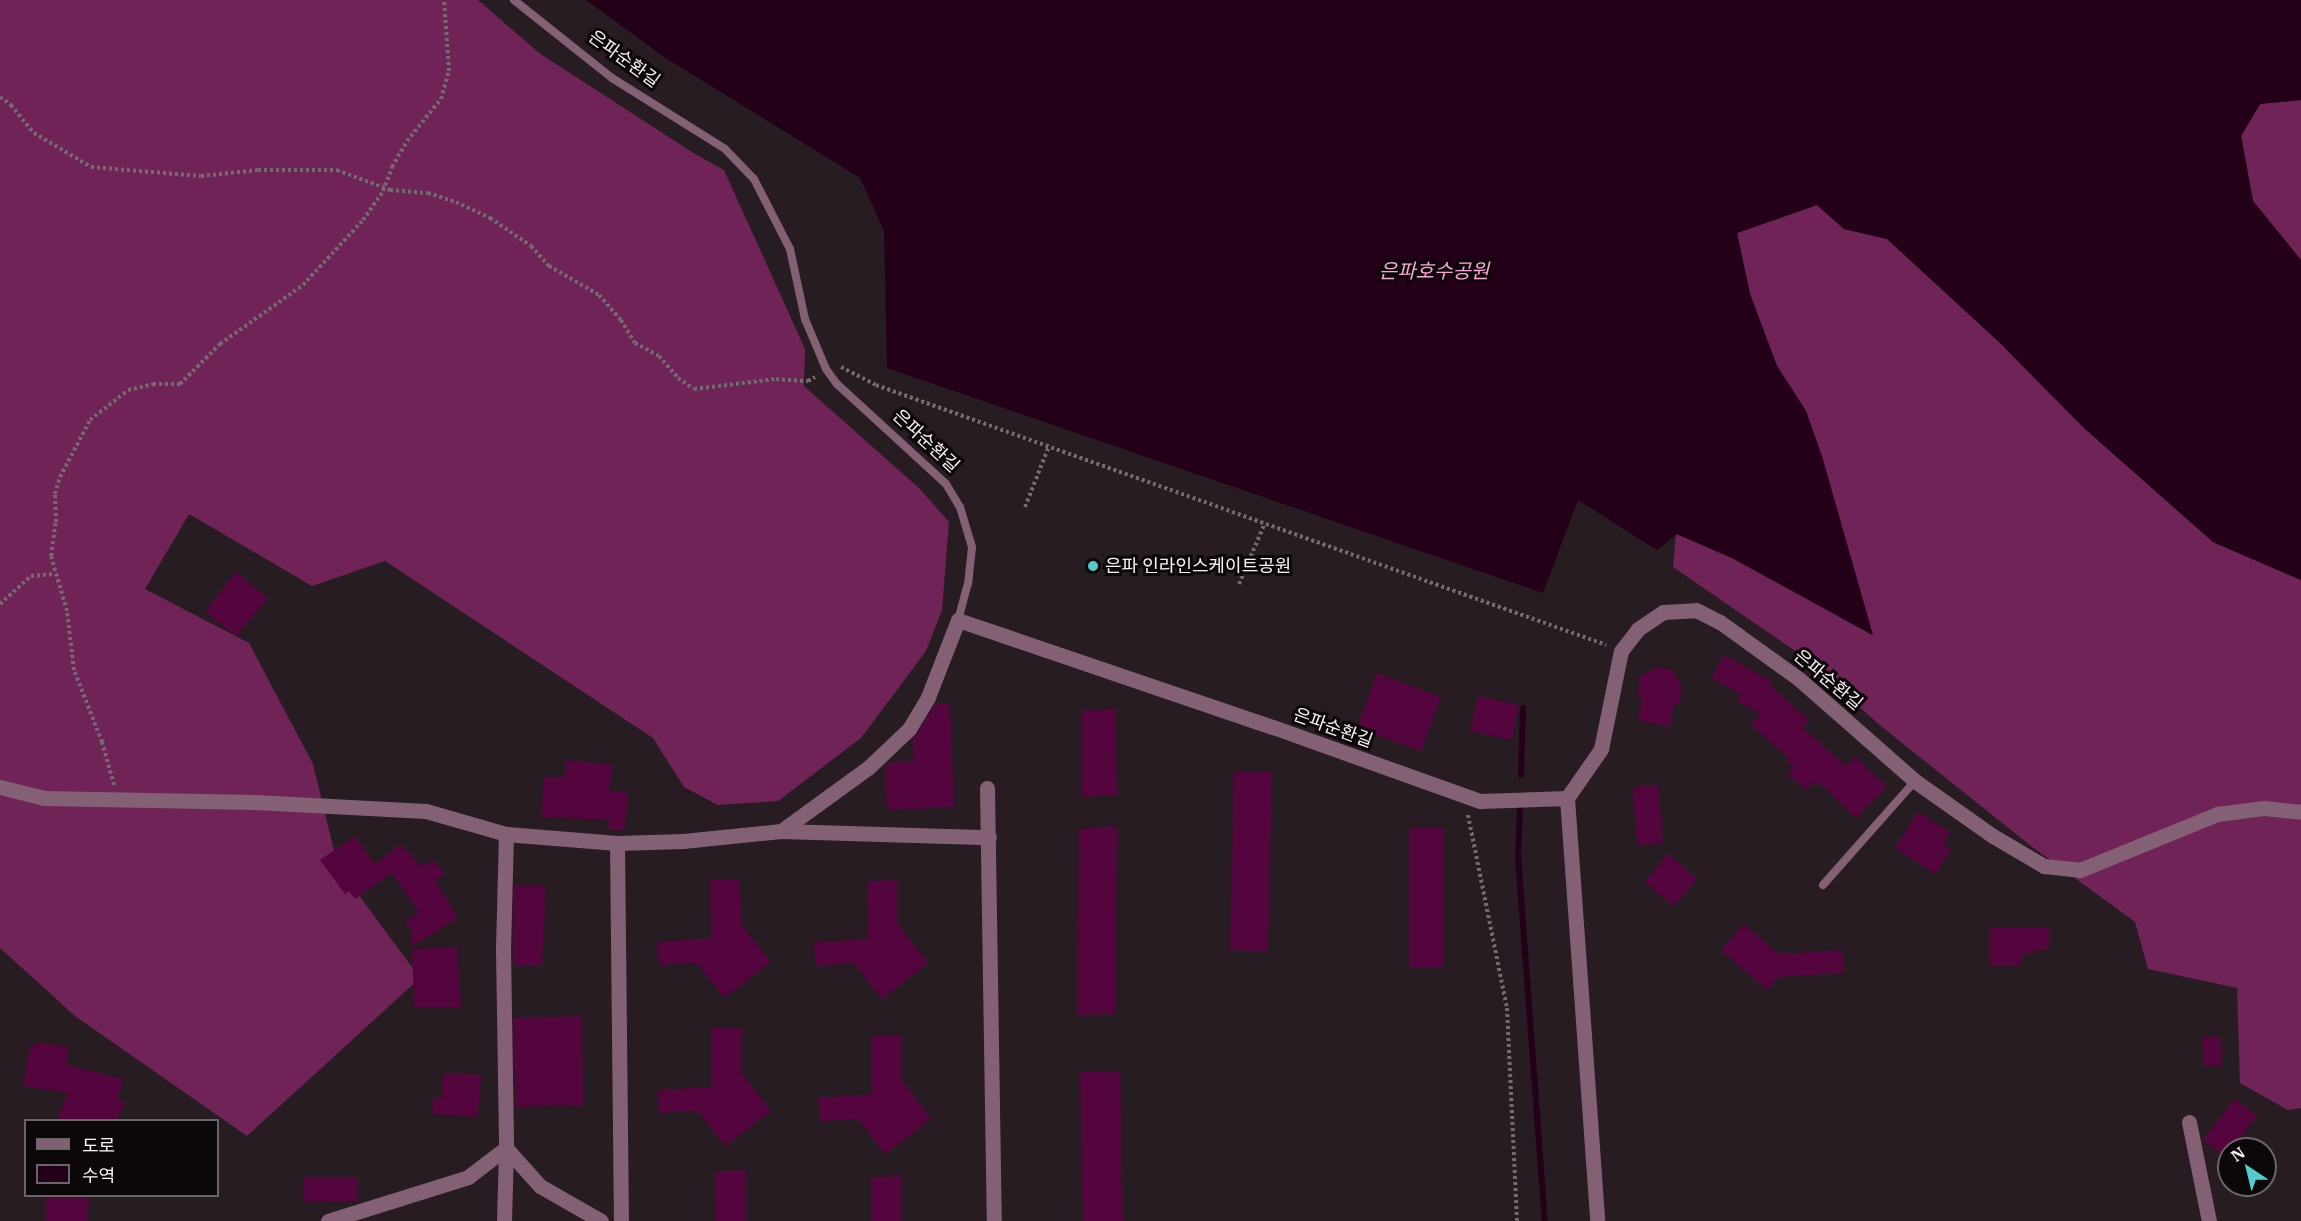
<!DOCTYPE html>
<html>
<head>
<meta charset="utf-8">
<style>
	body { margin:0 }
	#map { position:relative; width:2301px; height:1221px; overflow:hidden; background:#271c22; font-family:"IBM Plex Serif","Noto Sans KR",serif }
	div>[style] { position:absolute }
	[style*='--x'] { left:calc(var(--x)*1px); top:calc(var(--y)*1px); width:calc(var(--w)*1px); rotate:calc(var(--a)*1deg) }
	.forest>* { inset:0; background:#702356 }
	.water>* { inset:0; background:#230017 }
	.stream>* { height:6px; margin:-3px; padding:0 3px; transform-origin:3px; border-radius:3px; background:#230017 }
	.building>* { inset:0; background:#54053d }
	.path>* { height:4px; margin-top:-2px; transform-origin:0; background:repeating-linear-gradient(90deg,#746b70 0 3px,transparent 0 6px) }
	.service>* { height:8px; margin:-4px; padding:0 4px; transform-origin:4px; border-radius:4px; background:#846075 }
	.minor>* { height:15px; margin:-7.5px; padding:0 7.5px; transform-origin:7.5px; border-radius:7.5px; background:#846075 }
	.dots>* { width:16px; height:16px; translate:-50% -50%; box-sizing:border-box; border:3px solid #0c080a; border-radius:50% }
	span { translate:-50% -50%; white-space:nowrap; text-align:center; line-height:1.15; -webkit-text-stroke:6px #0c080a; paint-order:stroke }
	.street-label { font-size:18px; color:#f7f0f4 }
	.poi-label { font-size:18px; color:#f7f0f4 }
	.left { translate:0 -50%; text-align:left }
	.water-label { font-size:20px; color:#fca4d8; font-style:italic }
	.legend { position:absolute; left:24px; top:1119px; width:195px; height:78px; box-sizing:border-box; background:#0c080a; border:2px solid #6a6568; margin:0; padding:8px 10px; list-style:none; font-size:18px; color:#f7f0f4 }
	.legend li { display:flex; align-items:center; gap:12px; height:30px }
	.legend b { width:30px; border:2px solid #6a6568 }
	.north { position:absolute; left:2217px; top:1137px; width:60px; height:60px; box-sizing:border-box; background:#0c080a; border:2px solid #6a6568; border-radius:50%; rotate:325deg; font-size:16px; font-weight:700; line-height:24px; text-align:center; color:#f7f0f4 }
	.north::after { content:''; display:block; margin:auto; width:21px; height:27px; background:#53cdcb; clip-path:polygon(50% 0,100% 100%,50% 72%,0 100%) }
</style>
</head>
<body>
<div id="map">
	<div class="forest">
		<div style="clip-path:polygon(0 0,478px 0,539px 53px,695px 154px,724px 170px,805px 349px,804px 386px,920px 489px,949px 522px,942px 610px,926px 651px,861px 738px,778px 801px,718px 805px,684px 787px,653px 738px,385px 561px,312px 586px,189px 514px,145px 589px,249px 643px,313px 764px,338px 867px,420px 978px,247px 1136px,75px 1016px,0 948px)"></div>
		<div style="clip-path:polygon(2301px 100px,2301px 260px,2253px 201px,2241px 136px,2260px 104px)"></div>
		<div style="clip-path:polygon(1817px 205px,1844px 229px,1887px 239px,1999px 342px,2084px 428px,2213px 542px,2301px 580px,2301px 1108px,2288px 1110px,2240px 1083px,2237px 988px,2148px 969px,2135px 922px,2031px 846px,1882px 727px,1801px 655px,1673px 567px,1676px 534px,1732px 558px,1872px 635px,1806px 411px,1777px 366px,1750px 294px,1737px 233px)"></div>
	</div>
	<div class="water">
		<div style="clip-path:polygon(586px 0,2301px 0,2301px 100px,2260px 104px,2241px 136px,2253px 201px,2301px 260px,2301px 580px,2213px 542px,2084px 428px,1999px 342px,1887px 239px,1844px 229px,1817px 205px,1737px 233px,1750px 294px,1777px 366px,1806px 411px,1822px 456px,1873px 635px,1732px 558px,1677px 534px,1657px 550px,1578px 500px,1543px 593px,887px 368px,884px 231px,860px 178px,664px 57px)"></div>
	</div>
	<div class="stream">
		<div style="--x:1521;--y:775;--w:67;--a:-88.3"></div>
		<div style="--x:1520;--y:807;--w:49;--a:92.3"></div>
		<div style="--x:1518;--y:856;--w:366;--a:85.8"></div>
	</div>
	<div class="building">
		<div style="clip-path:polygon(236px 572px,268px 598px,236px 636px,205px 612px)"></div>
		<div style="clip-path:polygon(1724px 655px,1773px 682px,1771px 686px,1809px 720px,1802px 727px,1846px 766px,1856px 757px,1887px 787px,1856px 818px,1821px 784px,1819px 786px,1814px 781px,1807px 790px,1788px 774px,1794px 767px,1786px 761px,1789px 758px,1751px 725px,1760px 714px,1737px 701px,1741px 694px,1711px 678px)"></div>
		<div style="clip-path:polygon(1656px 668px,1671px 669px,1681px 684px,1680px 702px,1674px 706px,1670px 727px,1638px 720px,1642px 701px,1638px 694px,1640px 676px)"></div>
		<div style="clip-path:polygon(1377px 673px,1441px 697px,1421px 751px,1357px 728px)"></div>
		<div style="clip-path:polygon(1478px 696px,1519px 705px,1512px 740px,1470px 731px)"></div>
		<div style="clip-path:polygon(950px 703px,954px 807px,887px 810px,885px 766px,888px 763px,914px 761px,913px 739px,935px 704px)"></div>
		<div style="clip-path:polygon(1115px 708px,1117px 795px,1082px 797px,1082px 711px)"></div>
		<div style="clip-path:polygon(566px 760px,613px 765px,609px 791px,628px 792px,625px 829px,608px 829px,609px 820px,541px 817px,544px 777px,564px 777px)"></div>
		<div style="clip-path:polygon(1234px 772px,1272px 772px,1268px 951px,1230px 950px)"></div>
		<div style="clip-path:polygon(1658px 785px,1663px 843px,1637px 845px,1633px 787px)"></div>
		<div style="clip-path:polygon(1918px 812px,1950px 832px,1943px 844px,1951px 849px,1935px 874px,1895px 848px)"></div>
		<div style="clip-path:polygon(1117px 826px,1115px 1014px,1077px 1015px,1079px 829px)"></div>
		<div style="clip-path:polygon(1409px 828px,1443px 828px,1443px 968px,1409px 968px)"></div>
		<div style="clip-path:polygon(355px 836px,375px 864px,401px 844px,407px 853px,410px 852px,420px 866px,425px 863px,427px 865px,434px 860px,444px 874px,435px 880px,458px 918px,412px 946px,412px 931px,405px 921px,419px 912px,392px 873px,355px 899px,349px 891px,345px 894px,320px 860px)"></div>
		<div style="clip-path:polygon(1668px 853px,1697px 879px,1674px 906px,1645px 882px)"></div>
		<div style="clip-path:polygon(710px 880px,740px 880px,741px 924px,771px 962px,724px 998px,697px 963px,659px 965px,657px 942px,711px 938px)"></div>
		<div style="clip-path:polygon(898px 880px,898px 924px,928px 963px,882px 999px,854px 963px,816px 966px,814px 942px,868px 939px,867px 881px)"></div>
		<div style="clip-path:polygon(514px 885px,546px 886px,542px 966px,513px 965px)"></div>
		<div style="clip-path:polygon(1744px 924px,1779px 954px,1842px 950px,1844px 973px,1778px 977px,1767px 990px,1721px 950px)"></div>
		<div style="clip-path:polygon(1989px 928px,2050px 928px,2050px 948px,2021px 955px,2021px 965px,1990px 966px)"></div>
		<div style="clip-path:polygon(457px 947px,461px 1007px,414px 1007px,412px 949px)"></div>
		<div style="clip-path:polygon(582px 1016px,583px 1105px,515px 1107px,514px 1018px)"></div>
		<div style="clip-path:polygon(711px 1028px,741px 1028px,741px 1072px,771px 1111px,725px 1146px,698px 1111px,659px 1113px,658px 1090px,711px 1087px)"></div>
		<div style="clip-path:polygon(871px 1036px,901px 1036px,902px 1080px,931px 1119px,885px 1154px,858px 1119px,820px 1121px,818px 1098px,871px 1094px)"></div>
		<div style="clip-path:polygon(2220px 1036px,2222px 1065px,2204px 1066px,2202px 1037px)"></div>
		<div style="clip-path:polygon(38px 1042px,69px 1047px,66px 1065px,123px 1079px,118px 1100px,125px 1102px,117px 1120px,57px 1120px,68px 1093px,23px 1086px,30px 1045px,37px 1046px)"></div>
		<div style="clip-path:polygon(1120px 1071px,1123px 1221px,1083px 1221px,1080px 1072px)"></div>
		<div style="clip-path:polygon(443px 1073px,481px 1075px,478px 1117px,432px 1114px,433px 1098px,442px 1099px)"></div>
		<div style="clip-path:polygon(2234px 1099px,2257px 1116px,2225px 1157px,2203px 1140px)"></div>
		<div style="clip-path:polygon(746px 1170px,746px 1221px,716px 1221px,715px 1171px)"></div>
		<div style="clip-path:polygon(901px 1176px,901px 1221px,871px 1221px,871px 1177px)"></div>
		<div style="clip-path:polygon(304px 1178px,358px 1178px,358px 1201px,304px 1202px)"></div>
		<div style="clip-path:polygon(46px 1196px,89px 1196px,87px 1221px,46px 1221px)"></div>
	</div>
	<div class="path">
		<div style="--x:0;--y:97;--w:14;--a:36"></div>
		<div style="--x:11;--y:105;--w:36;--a:51"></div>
		<div style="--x:34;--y:133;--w:66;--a:30.8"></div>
		<div style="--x:91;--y:167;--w:110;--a:4.7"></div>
		<div style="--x:201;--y:176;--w:57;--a:-6"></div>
		<div style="--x:258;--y:170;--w:79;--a:0"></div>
		<div style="--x:337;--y:170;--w:57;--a:20.7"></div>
		<div style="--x:390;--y:190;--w:38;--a:5"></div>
		<div style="--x:428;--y:193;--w:29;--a:18"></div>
		<div style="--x:456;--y:202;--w:38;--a:25"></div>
		<div style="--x:490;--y:218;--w:50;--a:34.3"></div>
		<div style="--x:531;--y:246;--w:27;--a:48"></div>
		<div style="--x:549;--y:266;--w:58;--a:30.1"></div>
		<div style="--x:599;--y:295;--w:33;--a:49"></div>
		<div style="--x:621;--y:320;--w:27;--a:59"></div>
		<div style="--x:635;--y:343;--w:27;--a:28"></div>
		<div style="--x:659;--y:356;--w:29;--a:49"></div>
		<div style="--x:678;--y:378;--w:19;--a:35"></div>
		<div style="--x:694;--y:389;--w:83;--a:-7"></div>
		<div style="--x:776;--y:379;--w:32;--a:4"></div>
		<div style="--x:808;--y:381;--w:8;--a:-30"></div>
		<div style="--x:841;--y:367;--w:39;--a:27"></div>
		<div style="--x:876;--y:385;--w:775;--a:19.6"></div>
		<div style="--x:1025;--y:507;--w:66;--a:-68.5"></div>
		<div style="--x:1239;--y:584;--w:66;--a:-66.9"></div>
		<div style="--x:0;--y:604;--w:42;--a:-42.1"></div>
		<div style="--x:31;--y:576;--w:23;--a:-5"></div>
		<div style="--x:114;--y:785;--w:45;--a:-105.6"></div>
		<div style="--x:102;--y:742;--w:77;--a:-111.3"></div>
		<div style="--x:74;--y:670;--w:59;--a:-96.8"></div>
		<div style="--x:67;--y:611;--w:57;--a:-106.2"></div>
		<div style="--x:51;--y:556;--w:34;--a:-82"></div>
		<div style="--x:56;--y:522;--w:28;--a:-92"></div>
		<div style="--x:55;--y:494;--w:18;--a:-74"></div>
		<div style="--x:60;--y:477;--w:64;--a:-62.2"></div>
		<div style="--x:90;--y:420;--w:48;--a:-38.3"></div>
		<div style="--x:128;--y:390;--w:26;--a:-13"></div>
		<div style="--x:153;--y:384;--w:27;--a:0"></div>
		<div style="--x:180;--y:384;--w:57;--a:-45"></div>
		<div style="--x:220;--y:344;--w:102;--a:-35.4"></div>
		<div style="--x:303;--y:285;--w:88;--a:-47.3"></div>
		<div style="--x:363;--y:220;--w:35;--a:-55"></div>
		<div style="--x:383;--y:191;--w:26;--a:-69"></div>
		<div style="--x:392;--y:167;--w:30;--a:-60"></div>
		<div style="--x:407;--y:141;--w:54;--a:-51"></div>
		<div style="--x:441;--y:99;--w:29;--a:-74"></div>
		<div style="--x:449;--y:71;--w:71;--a:-94"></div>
		<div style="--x:1468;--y:815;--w:197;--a:78.6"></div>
		<div style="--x:1507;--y:1008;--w:213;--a:87.3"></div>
	</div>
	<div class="service">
		<div style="--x:514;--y:0;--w:125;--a:38.5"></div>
		<div style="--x:612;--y:78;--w:133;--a:32.1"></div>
		<div style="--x:725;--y:149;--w:42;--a:46"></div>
		<div style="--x:754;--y:179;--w:79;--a:62.8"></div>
		<div style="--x:790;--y:249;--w:72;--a:77.9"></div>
		<div style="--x:805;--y:319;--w:54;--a:67.2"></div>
		<div style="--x:826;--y:369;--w:19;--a:54"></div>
		<div style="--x:837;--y:384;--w:148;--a:42.5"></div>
		<div style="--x:946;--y:484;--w:27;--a:59"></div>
		<div style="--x:960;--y:507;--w:42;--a:73.3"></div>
		<div style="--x:972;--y:547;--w:36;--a:96"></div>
		<div style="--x:968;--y:583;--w:38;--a:105"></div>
		<div style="--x:1823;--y:885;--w:139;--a:-48.5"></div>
	</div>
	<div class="minor">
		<div style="--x:0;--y:787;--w:45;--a:14"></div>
		<div style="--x:44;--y:798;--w:211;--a:1.1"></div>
		<div style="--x:255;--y:802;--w:171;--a:3"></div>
		<div style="--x:426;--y:811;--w:83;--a:16"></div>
		<div style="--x:506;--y:834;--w:111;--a:4.6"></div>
		<div style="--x:617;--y:843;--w:66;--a:-1.7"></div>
		<div style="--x:683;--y:841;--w:99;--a:-5.8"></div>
		<div style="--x:781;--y:831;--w:208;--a:1.7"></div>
		<div style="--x:987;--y:788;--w:433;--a:89.1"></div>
		<div style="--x:1567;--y:798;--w:60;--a:-55.2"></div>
		<div style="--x:1601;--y:749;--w:100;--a:-78.5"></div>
		<div style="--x:1621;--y:651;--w:28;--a:-52"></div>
		<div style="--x:1638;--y:629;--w:30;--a:-34"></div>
		<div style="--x:1663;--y:612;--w:33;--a:-3"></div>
		<div style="--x:1696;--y:610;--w:27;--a:27"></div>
		<div style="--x:1720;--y:622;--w:97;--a:35.8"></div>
		<div style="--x:1799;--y:679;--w:154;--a:41.3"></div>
		<div style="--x:1915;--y:781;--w:95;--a:35.2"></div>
		<div style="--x:1993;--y:836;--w:59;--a:30.5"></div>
		<div style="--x:2044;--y:866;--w:36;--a:6"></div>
		<div style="--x:2080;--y:870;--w:148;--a:-22.2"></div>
		<div style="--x:2217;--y:814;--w:47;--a:-7.3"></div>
		<div style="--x:2264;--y:808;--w:37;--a:6"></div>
		<div style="--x:1567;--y:798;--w:424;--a:85.9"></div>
		<div style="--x:781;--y:831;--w:109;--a:-36"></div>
		<div style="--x:869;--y:767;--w:55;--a:-43.5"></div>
		<div style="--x:909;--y:729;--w:37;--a:-59"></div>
		<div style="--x:928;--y:697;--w:83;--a:-68.7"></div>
		<div style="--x:958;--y:620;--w:333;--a:18.8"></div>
		<div style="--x:1273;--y:727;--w:220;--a:19.7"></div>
		<div style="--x:1480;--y:801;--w:87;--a:-2"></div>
		<div style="--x:506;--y:834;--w:115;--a:91.5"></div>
		<div style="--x:503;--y:949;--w:199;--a:89.1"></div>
		<div style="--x:506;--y:1148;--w:51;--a:48.2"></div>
		<div style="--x:540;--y:1186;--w:70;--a:29.8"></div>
		<div style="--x:617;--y:843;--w:378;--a:89.4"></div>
		<div style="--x:2189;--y:1122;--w:101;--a:78.6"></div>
		<div style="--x:328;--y:1221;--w:147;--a:-17.4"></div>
		<div style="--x:468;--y:1177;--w:48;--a:-37.3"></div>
		<div style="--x:504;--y:1221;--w:73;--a:-88.4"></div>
	</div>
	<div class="dots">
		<div style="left:1093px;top:566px;background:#53cdcb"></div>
	</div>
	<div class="street-label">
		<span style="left:624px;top:59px;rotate:36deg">은파순환길</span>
		<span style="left:926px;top:441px;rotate:43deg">은파순환길</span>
		<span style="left:1828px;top:680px;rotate:40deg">은파순환길</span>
		<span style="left:1333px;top:728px;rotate:20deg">은파순환길</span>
	</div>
	<div class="poi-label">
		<span class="left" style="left:1105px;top:566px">은파 인라인스케이트공원</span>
	</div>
	<div class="water-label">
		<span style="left:1434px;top:270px">은파호수공원</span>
	</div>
	<ul class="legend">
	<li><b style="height:8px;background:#846075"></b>도로</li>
	<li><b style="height:16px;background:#230017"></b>수역</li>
	</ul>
	<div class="north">N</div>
</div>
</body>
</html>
